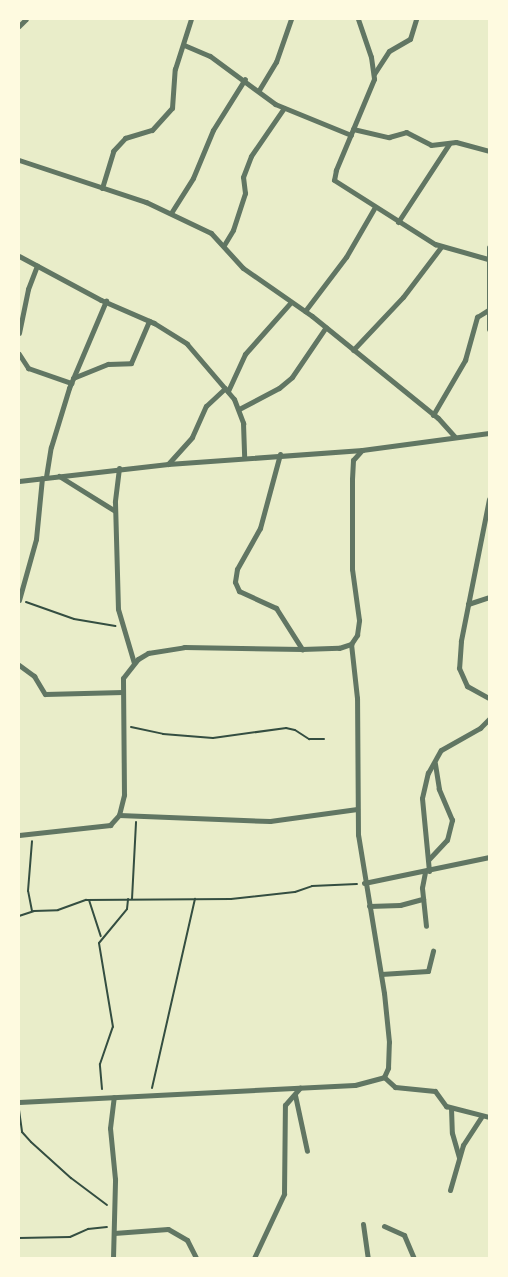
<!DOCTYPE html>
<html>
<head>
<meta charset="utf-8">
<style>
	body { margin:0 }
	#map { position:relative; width:508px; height:1277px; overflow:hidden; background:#e9edc9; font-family:"Open Sans",sans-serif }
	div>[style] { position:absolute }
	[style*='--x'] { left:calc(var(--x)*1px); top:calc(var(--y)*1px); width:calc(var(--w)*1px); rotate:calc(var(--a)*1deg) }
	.path>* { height:2px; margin:-1px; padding:0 1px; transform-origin:1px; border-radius:1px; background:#344e41 }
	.minor>* { height:5px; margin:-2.5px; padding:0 2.5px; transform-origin:2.5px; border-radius:2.5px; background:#617663 }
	span { translate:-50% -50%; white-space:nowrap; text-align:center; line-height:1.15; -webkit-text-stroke:4px #fefae0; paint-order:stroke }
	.frame { position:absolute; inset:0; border:20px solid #fefae0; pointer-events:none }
</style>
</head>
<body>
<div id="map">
	<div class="path">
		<div style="--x:26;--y:602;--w:51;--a:19.5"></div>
		<div style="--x:74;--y:619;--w:42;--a:9.7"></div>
		<div style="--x:131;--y:727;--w:33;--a:12"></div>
		<div style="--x:163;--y:734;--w:50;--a:4.6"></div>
		<div style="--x:213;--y:738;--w:74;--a:-7.8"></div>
		<div style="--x:286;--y:728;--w:9;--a:13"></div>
		<div style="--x:295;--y:730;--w:17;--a:33"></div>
		<div style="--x:309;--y:739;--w:15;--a:0"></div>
		<div style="--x:132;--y:899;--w:77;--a:-87"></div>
		<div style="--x:89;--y:900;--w:38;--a:72"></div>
		<div style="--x:32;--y:911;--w:20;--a:-101"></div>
		<div style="--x:28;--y:891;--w:50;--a:-85.4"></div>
		<div style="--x:19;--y:916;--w:16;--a:-18"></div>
		<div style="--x:34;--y:911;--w:24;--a:-2"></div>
		<div style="--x:58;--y:910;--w:30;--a:-20"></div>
		<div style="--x:86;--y:900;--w:145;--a:-0.4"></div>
		<div style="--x:231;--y:899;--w:64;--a:-6.2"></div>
		<div style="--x:295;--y:892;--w:18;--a:-19"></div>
		<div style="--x:312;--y:886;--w:45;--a:-2.5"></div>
		<div style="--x:152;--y:1088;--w:194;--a:-77.2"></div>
		<div style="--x:102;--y:1089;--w:25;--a:-95"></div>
		<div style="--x:100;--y:1064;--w:39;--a:-71"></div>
		<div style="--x:113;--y:1027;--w:85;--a:-99.5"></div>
		<div style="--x:99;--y:943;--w:44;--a:-50.5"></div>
		<div style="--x:127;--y:909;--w:10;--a:-84"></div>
		<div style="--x:19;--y:1110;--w:22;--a:82"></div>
		<div style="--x:22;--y:1132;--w:13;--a:48"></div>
		<div style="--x:31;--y:1142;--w:54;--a:42"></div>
		<div style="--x:71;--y:1178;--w:45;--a:36.9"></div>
		<div style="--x:19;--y:1238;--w:51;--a:-1.1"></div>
		<div style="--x:70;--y:1237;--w:20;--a:-24"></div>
		<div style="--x:88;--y:1229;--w:19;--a:-6"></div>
	</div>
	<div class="minor">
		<div style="--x:358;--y:19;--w:40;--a:71.1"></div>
		<div style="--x:371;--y:57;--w:22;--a:82"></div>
		<div style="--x:374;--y:79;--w:99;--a:112.7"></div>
		<div style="--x:336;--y:170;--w:10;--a:101"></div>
		<div style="--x:334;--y:180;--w:120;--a:32.4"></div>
		<div style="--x:435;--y:244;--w:55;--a:15.8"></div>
		<div style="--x:19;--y:26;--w:10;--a:-45"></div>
		<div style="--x:184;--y:45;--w:28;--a:23"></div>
		<div style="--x:210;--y:56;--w:81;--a:36.4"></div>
		<div style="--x:275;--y:104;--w:82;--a:22.2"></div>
		<div style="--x:374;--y:74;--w:27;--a:-57"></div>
		<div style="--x:389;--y:51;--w:24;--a:-30"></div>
		<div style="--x:410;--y:39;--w:21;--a:-73"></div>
		<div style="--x:259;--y:90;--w:33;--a:-59"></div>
		<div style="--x:276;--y:62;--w:46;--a:-70.8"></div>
		<div style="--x:353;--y:129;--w:37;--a:13"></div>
		<div style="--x:389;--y:137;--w:18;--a:-16"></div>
		<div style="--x:406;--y:132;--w:28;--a:27"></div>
		<div style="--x:431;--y:145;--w:25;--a:-7"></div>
		<div style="--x:456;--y:142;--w:34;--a:15"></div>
		<div style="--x:19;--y:160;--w:134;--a:18.3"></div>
		<div style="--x:146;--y:202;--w:72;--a:25.5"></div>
		<div style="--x:211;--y:233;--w:47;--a:47.6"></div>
		<div style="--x:243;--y:268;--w:84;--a:34.8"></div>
		<div style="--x:312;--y:316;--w:162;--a:39"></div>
		<div style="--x:438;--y:418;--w:25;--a:48"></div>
		<div style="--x:102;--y:188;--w:39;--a:-73"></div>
		<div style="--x:113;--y:151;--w:18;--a:-47"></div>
		<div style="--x:125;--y:138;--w:28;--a:-17"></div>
		<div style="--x:152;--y:130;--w:30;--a:-48"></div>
		<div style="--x:172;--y:108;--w:39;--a:-86"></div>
		<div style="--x:175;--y:69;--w:52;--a:-72.3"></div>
		<div style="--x:171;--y:213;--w:41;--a:-57.8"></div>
		<div style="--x:193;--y:178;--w:52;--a:-67.4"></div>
		<div style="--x:213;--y:130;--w:60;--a:-57.9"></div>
		<div style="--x:398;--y:222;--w:93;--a:-56.8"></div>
		<div style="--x:224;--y:245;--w:17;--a:-59"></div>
		<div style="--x:233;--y:230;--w:39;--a:-72"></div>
		<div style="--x:245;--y:193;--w:16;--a:-97"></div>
		<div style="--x:243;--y:177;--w:22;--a:-69"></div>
		<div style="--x:251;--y:156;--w:58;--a:-55.5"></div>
		<div style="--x:489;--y:247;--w:82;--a:90"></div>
		<div style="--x:19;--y:256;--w:93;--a:28.2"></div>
		<div style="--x:101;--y:300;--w:58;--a:23.5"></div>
		<div style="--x:154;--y:323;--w:39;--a:32"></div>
		<div style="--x:187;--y:344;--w:72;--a:49.5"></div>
		<div style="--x:234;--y:399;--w:26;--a:69"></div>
		<div style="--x:243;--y:423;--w:35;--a:88"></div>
		<div style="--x:305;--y:311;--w:68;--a:-52.8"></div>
		<div style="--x:346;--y:257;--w:58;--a:-59.9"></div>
		<div style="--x:19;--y:333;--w:45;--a:-78.4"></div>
		<div style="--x:28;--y:289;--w:25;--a:-69"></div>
		<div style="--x:353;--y:350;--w:73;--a:-46.7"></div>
		<div style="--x:403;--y:297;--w:63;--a:-52.8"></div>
		<div style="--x:19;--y:354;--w:17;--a:57"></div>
		<div style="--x:28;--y:368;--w:46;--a:19.2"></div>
		<div style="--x:73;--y:378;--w:38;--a:-22"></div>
		<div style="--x:108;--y:364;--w:23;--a:-2"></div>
		<div style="--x:131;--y:363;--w:46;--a:-66.8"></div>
		<div style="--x:228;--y:391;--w:41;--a:-65.3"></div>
		<div style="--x:245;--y:354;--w:69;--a:-48.5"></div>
		<div style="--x:239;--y:409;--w:45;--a:-27.7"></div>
		<div style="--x:279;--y:388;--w:17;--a:-40"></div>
		<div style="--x:292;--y:377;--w:60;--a:-55.8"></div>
		<div style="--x:433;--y:415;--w:64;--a:-59.8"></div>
		<div style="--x:465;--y:360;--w:45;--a:-74.4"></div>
		<div style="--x:477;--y:317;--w:13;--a:-32"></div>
		<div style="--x:280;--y:454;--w:77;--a:105.1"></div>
		<div style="--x:260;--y:528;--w:47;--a:119.3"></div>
		<div style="--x:237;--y:569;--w:13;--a:99"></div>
		<div style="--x:235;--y:582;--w:10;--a:66"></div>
		<div style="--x:239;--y:591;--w:41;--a:24.7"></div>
		<div style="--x:276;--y:608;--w:49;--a:57.6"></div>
		<div style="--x:168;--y:464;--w:36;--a:-48"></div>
		<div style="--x:192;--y:437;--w:34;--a:-66"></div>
		<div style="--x:206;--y:406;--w:26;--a:-43"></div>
		<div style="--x:119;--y:468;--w:34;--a:97"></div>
		<div style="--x:115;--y:502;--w:107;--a:88.4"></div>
		<div style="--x:118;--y:609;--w:56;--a:73.5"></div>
		<div style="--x:59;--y:476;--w:66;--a:32"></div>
		<div style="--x:46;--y:477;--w:30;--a:-81"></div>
		<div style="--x:51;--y:447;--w:62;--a:-73"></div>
		<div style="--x:69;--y:388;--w:95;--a:-67"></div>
		<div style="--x:19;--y:481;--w:150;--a:-6.5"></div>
		<div style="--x:168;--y:464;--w:195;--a:-4.1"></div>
		<div style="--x:489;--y:499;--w:145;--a:101.2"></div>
		<div style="--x:461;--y:641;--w:27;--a:94"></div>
		<div style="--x:459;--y:668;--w:20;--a:66"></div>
		<div style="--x:467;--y:686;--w:25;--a:29"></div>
		<div style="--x:19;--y:600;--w:63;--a:-74.4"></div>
		<div style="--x:36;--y:539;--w:61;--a:-84.4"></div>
		<div style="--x:468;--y:604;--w:22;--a:-18"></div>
		<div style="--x:19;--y:665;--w:19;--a:36"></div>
		<div style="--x:34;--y:676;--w:21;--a:59"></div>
		<div style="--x:45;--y:694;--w:78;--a:-1.5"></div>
		<div style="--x:119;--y:815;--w:151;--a:2.3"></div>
		<div style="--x:270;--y:821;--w:88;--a:-7.9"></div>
		<div style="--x:19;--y:835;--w:92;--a:-6.3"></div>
		<div style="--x:110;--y:825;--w:13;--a:-48"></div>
		<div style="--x:119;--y:815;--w:21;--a:-76"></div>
		<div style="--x:124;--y:795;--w:117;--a:-90.5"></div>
		<div style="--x:123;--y:678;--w:24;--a:-52"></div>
		<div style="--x:138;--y:659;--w:12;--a:-31"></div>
		<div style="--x:148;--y:653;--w:36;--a:-9"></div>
		<div style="--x:184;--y:647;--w:118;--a:1"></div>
		<div style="--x:302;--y:649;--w:37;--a:-2"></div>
		<div style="--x:339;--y:648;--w:13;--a:-18"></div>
		<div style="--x:351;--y:644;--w:11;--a:-56"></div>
		<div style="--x:357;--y:635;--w:15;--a:-82"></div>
		<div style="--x:359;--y:620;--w:51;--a:-97.8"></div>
		<div style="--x:352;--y:569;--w:90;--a:-90"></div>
		<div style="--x:352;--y:479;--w:19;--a:-87"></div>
		<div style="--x:353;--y:460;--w:13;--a:-48"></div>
		<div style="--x:362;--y:450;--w:128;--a:-7.6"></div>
		<div style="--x:429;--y:859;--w:26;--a:-47"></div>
		<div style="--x:447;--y:840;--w:21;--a:-76"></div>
		<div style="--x:452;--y:820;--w:34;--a:-113"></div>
		<div style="--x:439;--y:789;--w:26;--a:-99"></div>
		<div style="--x:429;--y:871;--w:73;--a:-95.5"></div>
		<div style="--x:422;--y:798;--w:26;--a:-77"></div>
		<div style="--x:428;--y:773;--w:26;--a:-61"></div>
		<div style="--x:441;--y:750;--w:45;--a:-29.4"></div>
		<div style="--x:480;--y:728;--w:13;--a:-45"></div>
		<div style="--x:425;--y:872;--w:16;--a:101"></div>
		<div style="--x:422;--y:888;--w:38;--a:84"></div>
		<div style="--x:364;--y:883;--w:128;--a:-11.7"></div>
		<div style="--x:369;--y:906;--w:31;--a:-2"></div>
		<div style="--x:400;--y:905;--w:24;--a:-15"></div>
		<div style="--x:381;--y:974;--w:47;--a:-3.7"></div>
		<div style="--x:428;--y:971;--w:21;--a:-76"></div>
		<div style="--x:384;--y:1077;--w:15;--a:42"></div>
		<div style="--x:395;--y:1087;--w:40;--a:5.7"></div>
		<div style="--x:435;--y:1091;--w:19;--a:54"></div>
		<div style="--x:446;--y:1106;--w:44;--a:14.3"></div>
		<div style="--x:295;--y:1095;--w:57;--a:77.9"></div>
		<div style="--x:19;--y:1102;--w:336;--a:-2.9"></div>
		<div style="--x:355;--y:1085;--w:30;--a:-15"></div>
		<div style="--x:384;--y:1077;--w:10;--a:-66"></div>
		<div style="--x:388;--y:1068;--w:26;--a:-88"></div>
		<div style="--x:389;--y:1042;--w:49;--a:-95.8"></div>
		<div style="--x:384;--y:993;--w:160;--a:-99.3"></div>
		<div style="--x:358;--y:835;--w:137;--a:-90.4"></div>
		<div style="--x:357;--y:698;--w:54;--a:-96.3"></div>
		<div style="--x:451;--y:1108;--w:25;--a:88"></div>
		<div style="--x:452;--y:1133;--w:25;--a:74"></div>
		<div style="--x:450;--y:1190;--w:47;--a:-73.9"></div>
		<div style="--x:463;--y:1145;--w:33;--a:-57"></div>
		<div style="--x:363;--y:1224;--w:34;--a:82"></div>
		<div style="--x:384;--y:1226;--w:22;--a:24"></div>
		<div style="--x:404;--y:1235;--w:25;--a:67"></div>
		<div style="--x:114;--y:1233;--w:54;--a:-4.2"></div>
		<div style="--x:168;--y:1229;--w:22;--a:30"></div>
		<div style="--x:187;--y:1240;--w:20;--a:63"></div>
		<div style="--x:113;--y:1258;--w:79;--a:-88.5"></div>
		<div style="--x:115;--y:1179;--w:51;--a:-95.6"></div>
		<div style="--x:110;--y:1128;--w:31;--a:-83"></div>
		<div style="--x:254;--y:1258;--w:71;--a:-64.9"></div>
		<div style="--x:284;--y:1194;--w:89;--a:-89.4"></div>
		<div style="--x:285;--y:1105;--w:23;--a:-49"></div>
	</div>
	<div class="frame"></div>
</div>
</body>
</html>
